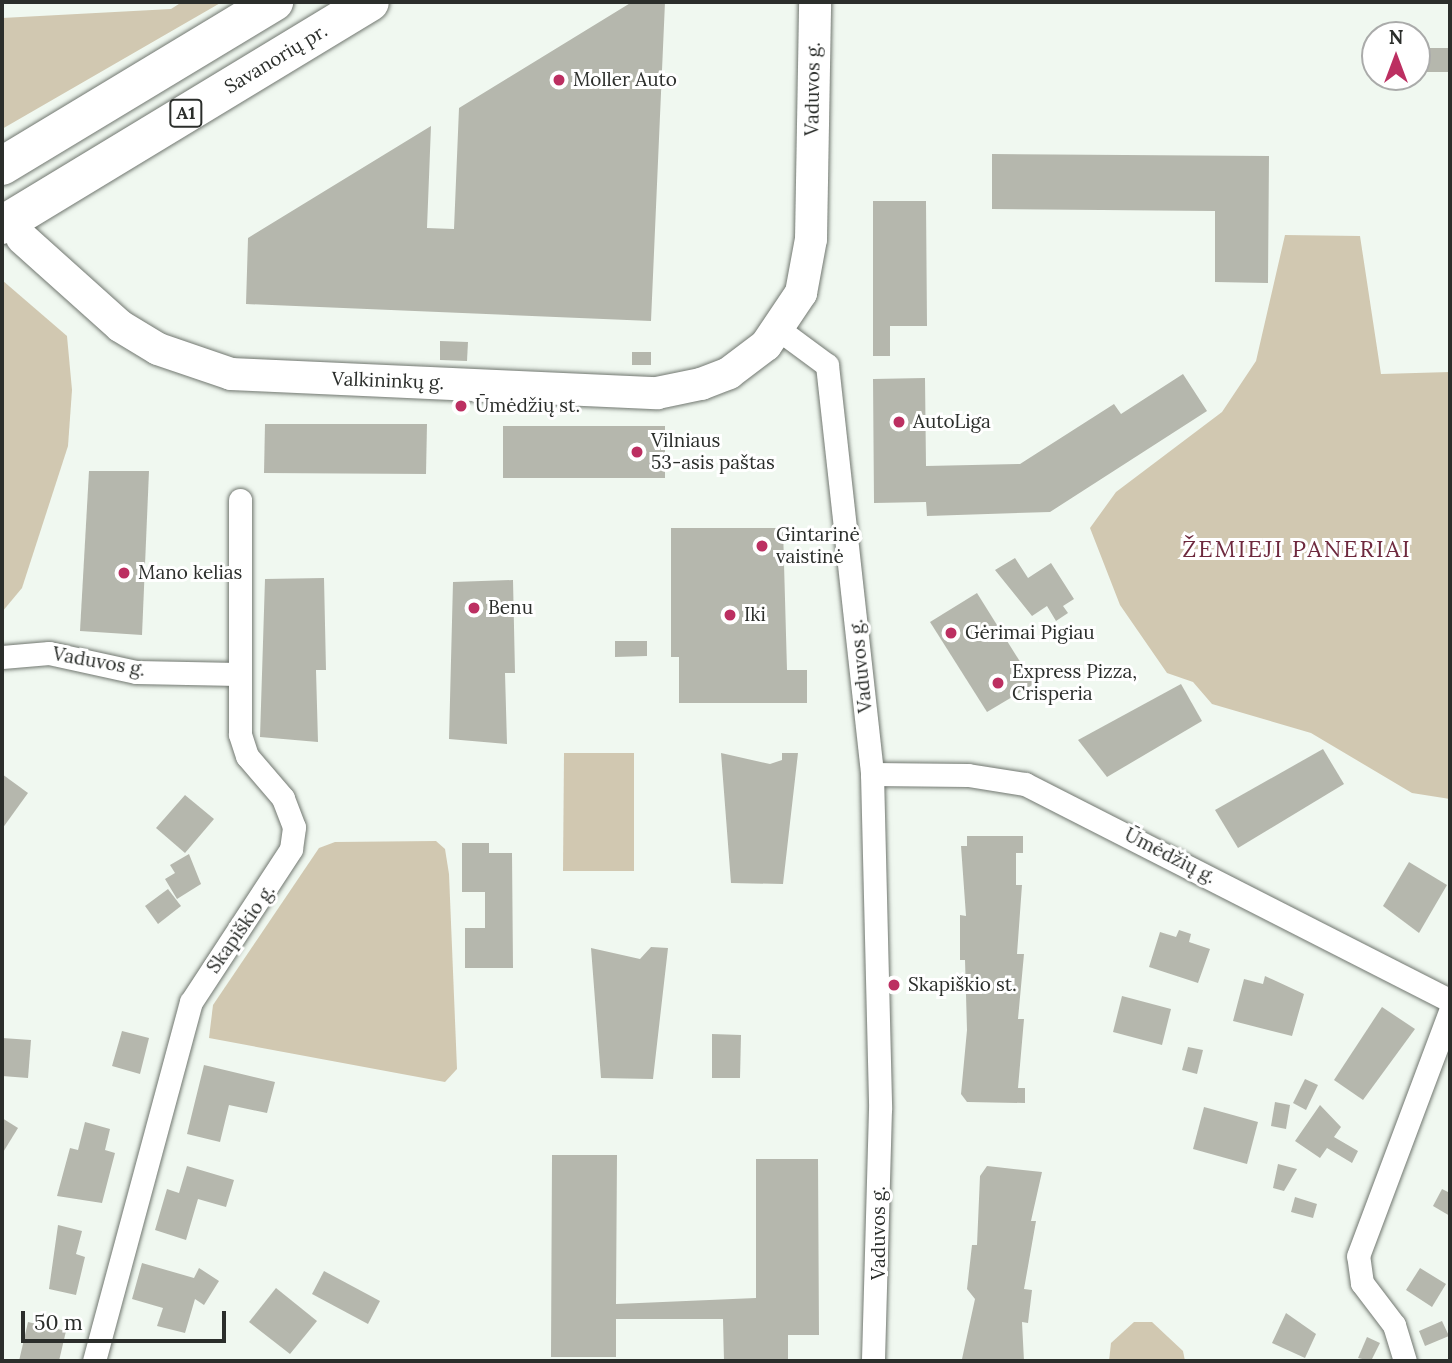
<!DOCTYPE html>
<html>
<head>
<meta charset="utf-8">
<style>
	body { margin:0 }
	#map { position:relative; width:1452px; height:1363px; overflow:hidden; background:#f0f8f0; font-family:Lora,serif }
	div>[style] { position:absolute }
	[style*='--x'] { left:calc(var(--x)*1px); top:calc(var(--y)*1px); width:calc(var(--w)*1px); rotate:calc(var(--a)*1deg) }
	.green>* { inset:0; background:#d1c8b1 }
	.building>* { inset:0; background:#b5b7ad }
	.roads { filter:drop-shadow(0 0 2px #717770) drop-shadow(0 0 2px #717770) }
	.street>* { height:23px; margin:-11.5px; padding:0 11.5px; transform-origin:11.5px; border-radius:11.5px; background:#fff }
	.secondary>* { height:32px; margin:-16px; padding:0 16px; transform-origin:16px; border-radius:16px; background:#fff }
	.highway>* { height:38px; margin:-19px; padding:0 19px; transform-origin:19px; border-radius:19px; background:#fff }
	.dots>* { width:19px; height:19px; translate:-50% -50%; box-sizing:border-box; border:4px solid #fff; border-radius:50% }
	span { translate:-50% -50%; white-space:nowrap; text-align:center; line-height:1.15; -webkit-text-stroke:6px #fff; paint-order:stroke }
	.shield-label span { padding:2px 5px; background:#fff; border:2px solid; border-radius:5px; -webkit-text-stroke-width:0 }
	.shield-label { font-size:18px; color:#2b2e2b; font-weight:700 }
	.street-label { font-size:19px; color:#2b2e2b }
	.poi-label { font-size:19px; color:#2b2e2b }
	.left { translate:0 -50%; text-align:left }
	.quarter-label { font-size:23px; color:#6e293e; letter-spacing:2px }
	.frame { position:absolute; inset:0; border:4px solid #2b2e2b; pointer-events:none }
	.north { position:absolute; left:1361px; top:21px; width:70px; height:70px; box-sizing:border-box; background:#fff; border:2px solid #aaabaa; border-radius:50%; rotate:0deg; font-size:19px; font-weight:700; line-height:28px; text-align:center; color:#2b2e2b }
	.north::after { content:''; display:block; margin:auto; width:24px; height:32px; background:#bc2f61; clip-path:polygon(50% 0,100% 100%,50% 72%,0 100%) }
	.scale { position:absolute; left:21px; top:1311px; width:205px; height:32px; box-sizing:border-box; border:4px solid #2b2e2b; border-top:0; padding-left:9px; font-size:21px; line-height:24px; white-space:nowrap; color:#2b2e2b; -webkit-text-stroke:5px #fff; paint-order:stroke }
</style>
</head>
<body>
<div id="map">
	<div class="green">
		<div style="clip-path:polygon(182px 2px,222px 2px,2px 129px,2px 18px,171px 9px)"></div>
		<div style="clip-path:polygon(1285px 235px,1360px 236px,1381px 374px,1450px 372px,1450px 799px,1412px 793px,1311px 733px,1212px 704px,1193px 682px,1167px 673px,1120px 605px,1090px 528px,1116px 492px,1222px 412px,1256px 361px)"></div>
		<div style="clip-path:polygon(2px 280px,67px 336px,72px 390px,68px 446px,22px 588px,2px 612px)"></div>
		<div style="clip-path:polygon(564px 753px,634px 753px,634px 871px,563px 871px)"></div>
		<div style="clip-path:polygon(436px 841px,445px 849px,449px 874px,457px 1069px,445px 1082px,209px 1038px,213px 1005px,319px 848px,335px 842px)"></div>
		<div style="clip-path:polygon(1134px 1322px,1152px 1322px,1183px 1351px,1185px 1361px,1109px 1361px,1111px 1343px)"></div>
	</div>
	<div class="building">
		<div style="clip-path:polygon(632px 2px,665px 2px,651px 321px,246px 304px,248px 238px,431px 126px,427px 228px,454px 229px,459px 108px)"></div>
		<div style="clip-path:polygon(1417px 48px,1450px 48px,1450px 72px,1417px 72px)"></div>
		<div style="clip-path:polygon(992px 154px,1269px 156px,1268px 283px,1215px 282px,1215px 211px,992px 209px)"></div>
		<div style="clip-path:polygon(873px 201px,926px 201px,927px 326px,890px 326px,890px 356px,873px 356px)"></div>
		<div style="clip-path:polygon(440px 341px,468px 342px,467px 361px,440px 360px)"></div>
		<div style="clip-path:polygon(632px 352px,651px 352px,651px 365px,632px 365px)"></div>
		<div style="clip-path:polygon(1183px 374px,1207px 411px,1050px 512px,927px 516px,926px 502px,874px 503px,873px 379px,925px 378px,926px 466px,1020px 464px,1114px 404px,1121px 414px)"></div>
		<div style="clip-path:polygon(265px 424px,427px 424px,426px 474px,264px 473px)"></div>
		<div style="clip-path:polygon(503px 426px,665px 426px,665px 478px,503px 478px)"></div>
		<div style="clip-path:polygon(89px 471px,149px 471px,142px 635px,80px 631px)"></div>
		<div style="clip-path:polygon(671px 528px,783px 528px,787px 670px,807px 670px,807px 703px,679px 703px,679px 657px,671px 657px)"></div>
		<div style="clip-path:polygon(1015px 558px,1028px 578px,1051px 563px,1074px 599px,1063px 606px,1068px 613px,1056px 621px,1047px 606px,1032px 616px,995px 570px)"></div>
		<div style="clip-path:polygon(324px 578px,326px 670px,316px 670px,318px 742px,260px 737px,265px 579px)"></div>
		<div style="clip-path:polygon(513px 580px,515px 673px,505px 673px,507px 744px,449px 739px,453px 582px)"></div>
		<div style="clip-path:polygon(977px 593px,1034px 684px,987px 712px,930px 622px)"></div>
		<div style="clip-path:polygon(615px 641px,647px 641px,647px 656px,615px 657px)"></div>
		<div style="clip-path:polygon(1181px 684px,1202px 721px,1107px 777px,1078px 740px)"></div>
		<div style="clip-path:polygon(1323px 749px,1344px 784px,1238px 848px,1215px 810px)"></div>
		<div style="clip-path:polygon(721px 753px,770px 764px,782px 760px,782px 753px,798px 753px,783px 884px,731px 883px)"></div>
		<div style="clip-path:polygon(2px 774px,28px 793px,2px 829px)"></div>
		<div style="clip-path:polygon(185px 795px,214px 819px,185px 853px,156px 828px)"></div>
		<div style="clip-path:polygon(967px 836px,1023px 836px,1023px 853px,1016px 853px,1016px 885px,1022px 885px,1017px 954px,1024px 954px,1018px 1019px,1024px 1019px,1018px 1088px,1025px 1088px,1025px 1103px,967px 1102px,961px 1094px,967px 1030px,965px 960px,960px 960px,960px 915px,966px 916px,961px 846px,967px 846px)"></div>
		<div style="clip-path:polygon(462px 843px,489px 843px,489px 853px,512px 853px,513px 968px,465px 968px,465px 928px,485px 928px,485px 892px,462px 892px)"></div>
		<div style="clip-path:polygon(189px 854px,201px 884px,177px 899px,165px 879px,175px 873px,170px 865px)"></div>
		<div style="clip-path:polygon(1409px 862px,1447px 885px,1419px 933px,1383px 906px)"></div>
		<div style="clip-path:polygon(168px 889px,181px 906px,158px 924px,145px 906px)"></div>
		<div style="clip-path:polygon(1179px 930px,1191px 934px,1189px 942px,1210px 949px,1198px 983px,1149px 967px,1160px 932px,1176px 937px)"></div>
		<div style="clip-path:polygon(651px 947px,668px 948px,653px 1079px,601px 1078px,591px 948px,640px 959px)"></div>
		<div style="clip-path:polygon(1265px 976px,1304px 994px,1292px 1036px,1233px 1021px,1244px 979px,1263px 984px)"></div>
		<div style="clip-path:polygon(1122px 996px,1171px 1009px,1162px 1045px,1113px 1032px)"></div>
		<div style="clip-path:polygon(1382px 1007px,1415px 1029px,1363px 1100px,1334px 1080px)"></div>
		<div style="clip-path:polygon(122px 1031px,149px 1038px,140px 1074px,112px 1066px)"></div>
		<div style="clip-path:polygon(712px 1034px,741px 1035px,740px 1078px,712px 1078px)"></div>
		<div style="clip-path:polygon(2px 1038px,31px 1040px,28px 1078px,2px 1076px)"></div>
		<div style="clip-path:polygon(1188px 1047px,1203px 1050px,1197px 1074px,1182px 1070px)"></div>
		<div style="clip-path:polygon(204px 1065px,275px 1082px,267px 1113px,229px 1105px,220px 1142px,187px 1134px)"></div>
		<div style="clip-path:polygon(1305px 1079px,1318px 1085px,1306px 1110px,1293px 1103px)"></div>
		<div style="clip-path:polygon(1275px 1102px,1290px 1105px,1286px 1129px,1271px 1126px)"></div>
		<div style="clip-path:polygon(1320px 1105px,1341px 1127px,1334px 1137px,1358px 1151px,1352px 1163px,1327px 1148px,1320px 1158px,1295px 1141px)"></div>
		<div style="clip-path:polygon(1204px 1107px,1258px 1122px,1247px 1164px,1193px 1149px)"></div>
		<div style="clip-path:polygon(2px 1118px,18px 1128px,2px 1154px)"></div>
		<div style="clip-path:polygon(85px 1122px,110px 1129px,105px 1150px,115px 1153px,102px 1203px,57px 1196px,70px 1148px,78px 1150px)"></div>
		<div style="clip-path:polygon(552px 1155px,617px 1155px,616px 1304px,756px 1298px,756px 1159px,818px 1159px,819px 1335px,788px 1335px,788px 1361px,724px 1361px,723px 1319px,616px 1319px,616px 1357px,551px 1357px)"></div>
		<div style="clip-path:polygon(1278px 1164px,1297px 1169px,1284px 1191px,1273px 1188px)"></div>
		<div style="clip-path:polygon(187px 1166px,234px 1180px,226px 1207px,198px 1199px,186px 1240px,155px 1230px,167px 1189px,179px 1193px)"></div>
		<div style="clip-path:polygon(987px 1166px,1042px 1172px,1031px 1221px,1036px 1221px,1024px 1289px,1032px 1290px,1028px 1323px,1022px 1322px,1024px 1361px,962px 1359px,975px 1299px,967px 1289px,972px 1245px,977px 1245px,980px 1176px)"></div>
		<div style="clip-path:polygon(1442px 1189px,1450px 1193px,1450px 1216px,1433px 1206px)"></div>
		<div style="clip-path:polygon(1295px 1197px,1317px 1204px,1313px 1218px,1291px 1212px)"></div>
		<div style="clip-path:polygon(58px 1225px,82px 1231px,76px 1254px,85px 1257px,76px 1295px,49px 1289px)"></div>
		<div style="clip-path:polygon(142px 1263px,194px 1278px,199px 1268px,219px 1281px,204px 1305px,195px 1299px,185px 1333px,157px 1326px,163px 1308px,132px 1299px)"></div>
		<div style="clip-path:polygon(1420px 1268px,1446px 1284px,1432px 1307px,1406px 1290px)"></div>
		<div style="clip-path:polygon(324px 1271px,380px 1301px,368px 1324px,312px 1294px)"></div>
		<div style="clip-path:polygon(276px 1288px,317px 1321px,290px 1354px,249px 1322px)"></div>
		<div style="clip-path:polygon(1286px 1313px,1316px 1334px,1305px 1358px,1272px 1343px)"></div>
		<div style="clip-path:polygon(1442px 1321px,1449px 1336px,1425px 1346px,1419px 1331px)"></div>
		<div style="clip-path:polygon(28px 1322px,66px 1331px,59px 1361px,19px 1361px)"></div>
		<div style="clip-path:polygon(1367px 1337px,1380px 1343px,1371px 1361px,1358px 1358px)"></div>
	</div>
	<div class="roads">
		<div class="street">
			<div style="--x:781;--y:331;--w:57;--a:36.5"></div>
			<div style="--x:827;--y:365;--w:411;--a:83.7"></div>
			<div style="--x:872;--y:774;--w:335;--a:88.6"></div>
			<div style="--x:880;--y:1109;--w:252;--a:91.6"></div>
			<div style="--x:2;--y:657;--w:47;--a:-4.9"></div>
			<div style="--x:49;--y:653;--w:89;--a:12.3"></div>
			<div style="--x:136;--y:672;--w:102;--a:1.1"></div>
			<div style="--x:872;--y:774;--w:96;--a:0.6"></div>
			<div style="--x:968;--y:775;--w:58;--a:9"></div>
			<div style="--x:1025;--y:784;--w:477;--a:27"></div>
			<div style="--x:94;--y:1361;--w:372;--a:-74.9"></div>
			<div style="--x:191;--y:1002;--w:183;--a:-56.8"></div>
			<div style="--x:291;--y:849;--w:22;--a:-82"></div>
			<div style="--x:294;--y:827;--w:31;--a:-111"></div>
			<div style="--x:283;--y:798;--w:55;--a:-130.6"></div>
			<div style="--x:247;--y:756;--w:23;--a:-108"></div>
			<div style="--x:240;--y:734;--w:234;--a:-90"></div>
			<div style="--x:1405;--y:1361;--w:38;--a:-107"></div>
			<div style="--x:1394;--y:1325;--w:53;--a:-127.3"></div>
			<div style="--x:1362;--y:1283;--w:27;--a:-98"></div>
			<div style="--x:1358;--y:1256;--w:262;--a:-69.4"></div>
		</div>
		<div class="secondary">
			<div style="--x:22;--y:238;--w:132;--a:41.9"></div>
			<div style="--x:120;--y:326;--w:44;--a:31.2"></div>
			<div style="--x:158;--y:349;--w:77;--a:18.9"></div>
			<div style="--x:231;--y:374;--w:426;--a:2.6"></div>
			<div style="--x:657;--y:393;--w:45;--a:-11.6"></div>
			<div style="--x:701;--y:384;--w:30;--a:-21"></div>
			<div style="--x:729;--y:373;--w:46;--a:-37.1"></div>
			<div style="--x:766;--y:345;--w:63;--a:-56.1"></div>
			<div style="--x:801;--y:293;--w:55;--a:-79.5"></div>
			<div style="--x:811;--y:239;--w:237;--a:-89"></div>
		</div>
		<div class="highway">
			<div style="--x:2;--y:166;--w:318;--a:-31.1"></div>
			<div style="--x:2;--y:225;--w:430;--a:-31.2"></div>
		</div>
	</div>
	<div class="dots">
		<div style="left:559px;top:80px;background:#bc2f61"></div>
		<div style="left:461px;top:406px;background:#bc2f61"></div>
		<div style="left:899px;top:422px;background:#bc2f61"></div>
		<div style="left:637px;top:452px;background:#bc2f61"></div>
		<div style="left:762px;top:546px;background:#bc2f61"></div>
		<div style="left:124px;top:573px;background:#bc2f61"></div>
		<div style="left:474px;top:608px;background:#bc2f61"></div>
		<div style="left:730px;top:615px;background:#bc2f61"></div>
		<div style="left:951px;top:633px;background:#bc2f61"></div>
		<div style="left:998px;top:683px;background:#bc2f61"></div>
		<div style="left:894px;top:985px;background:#bc2f61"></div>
	</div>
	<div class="shield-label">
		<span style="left:186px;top:113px">A1</span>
	</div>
	<div class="street-label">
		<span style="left:276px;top:59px;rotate:-31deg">Savanorių pr.</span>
		<span style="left:813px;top:89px;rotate:-89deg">Vaduvos g.</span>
		<span style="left:388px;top:381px;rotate:2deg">Valkininkų g.</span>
		<span style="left:99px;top:662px;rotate:10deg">Vaduvos g.</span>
		<span style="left:861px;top:666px;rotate:-96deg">Vaduvos g.</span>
		<span style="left:1170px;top:856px;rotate:27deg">Ūmėdžių g.</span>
		<span style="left:241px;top:929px;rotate:-55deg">Skapiškio g.</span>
		<span style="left:879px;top:1233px;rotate:-90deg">Vaduvos g.</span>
	</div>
	<div class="poi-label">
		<span class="left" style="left:573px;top:80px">Moller Auto</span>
		<span class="left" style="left:475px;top:406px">Ūmėdžių st.</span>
		<span class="left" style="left:913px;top:422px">AutoLiga</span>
		<span class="left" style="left:651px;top:452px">Vilniaus<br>53-asis paštas</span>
		<span class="left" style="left:776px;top:546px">Gintarinė<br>vaistinė</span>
		<span class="left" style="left:138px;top:573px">Mano kelias</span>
		<span class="left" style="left:488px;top:608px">Benu</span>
		<span class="left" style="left:744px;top:615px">Iki</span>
		<span class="left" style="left:965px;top:633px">Gėrimai Pigiau</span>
		<span class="left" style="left:1012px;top:683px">Express Pizza,<br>Crisperia</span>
		<span class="left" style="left:908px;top:985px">Skapiškio st.</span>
	</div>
	<div class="quarter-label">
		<span style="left:1297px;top:549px">ŽEMIEJI PANERIAI</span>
	</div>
	<div class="frame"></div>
	<div class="north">N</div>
	<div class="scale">50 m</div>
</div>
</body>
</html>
